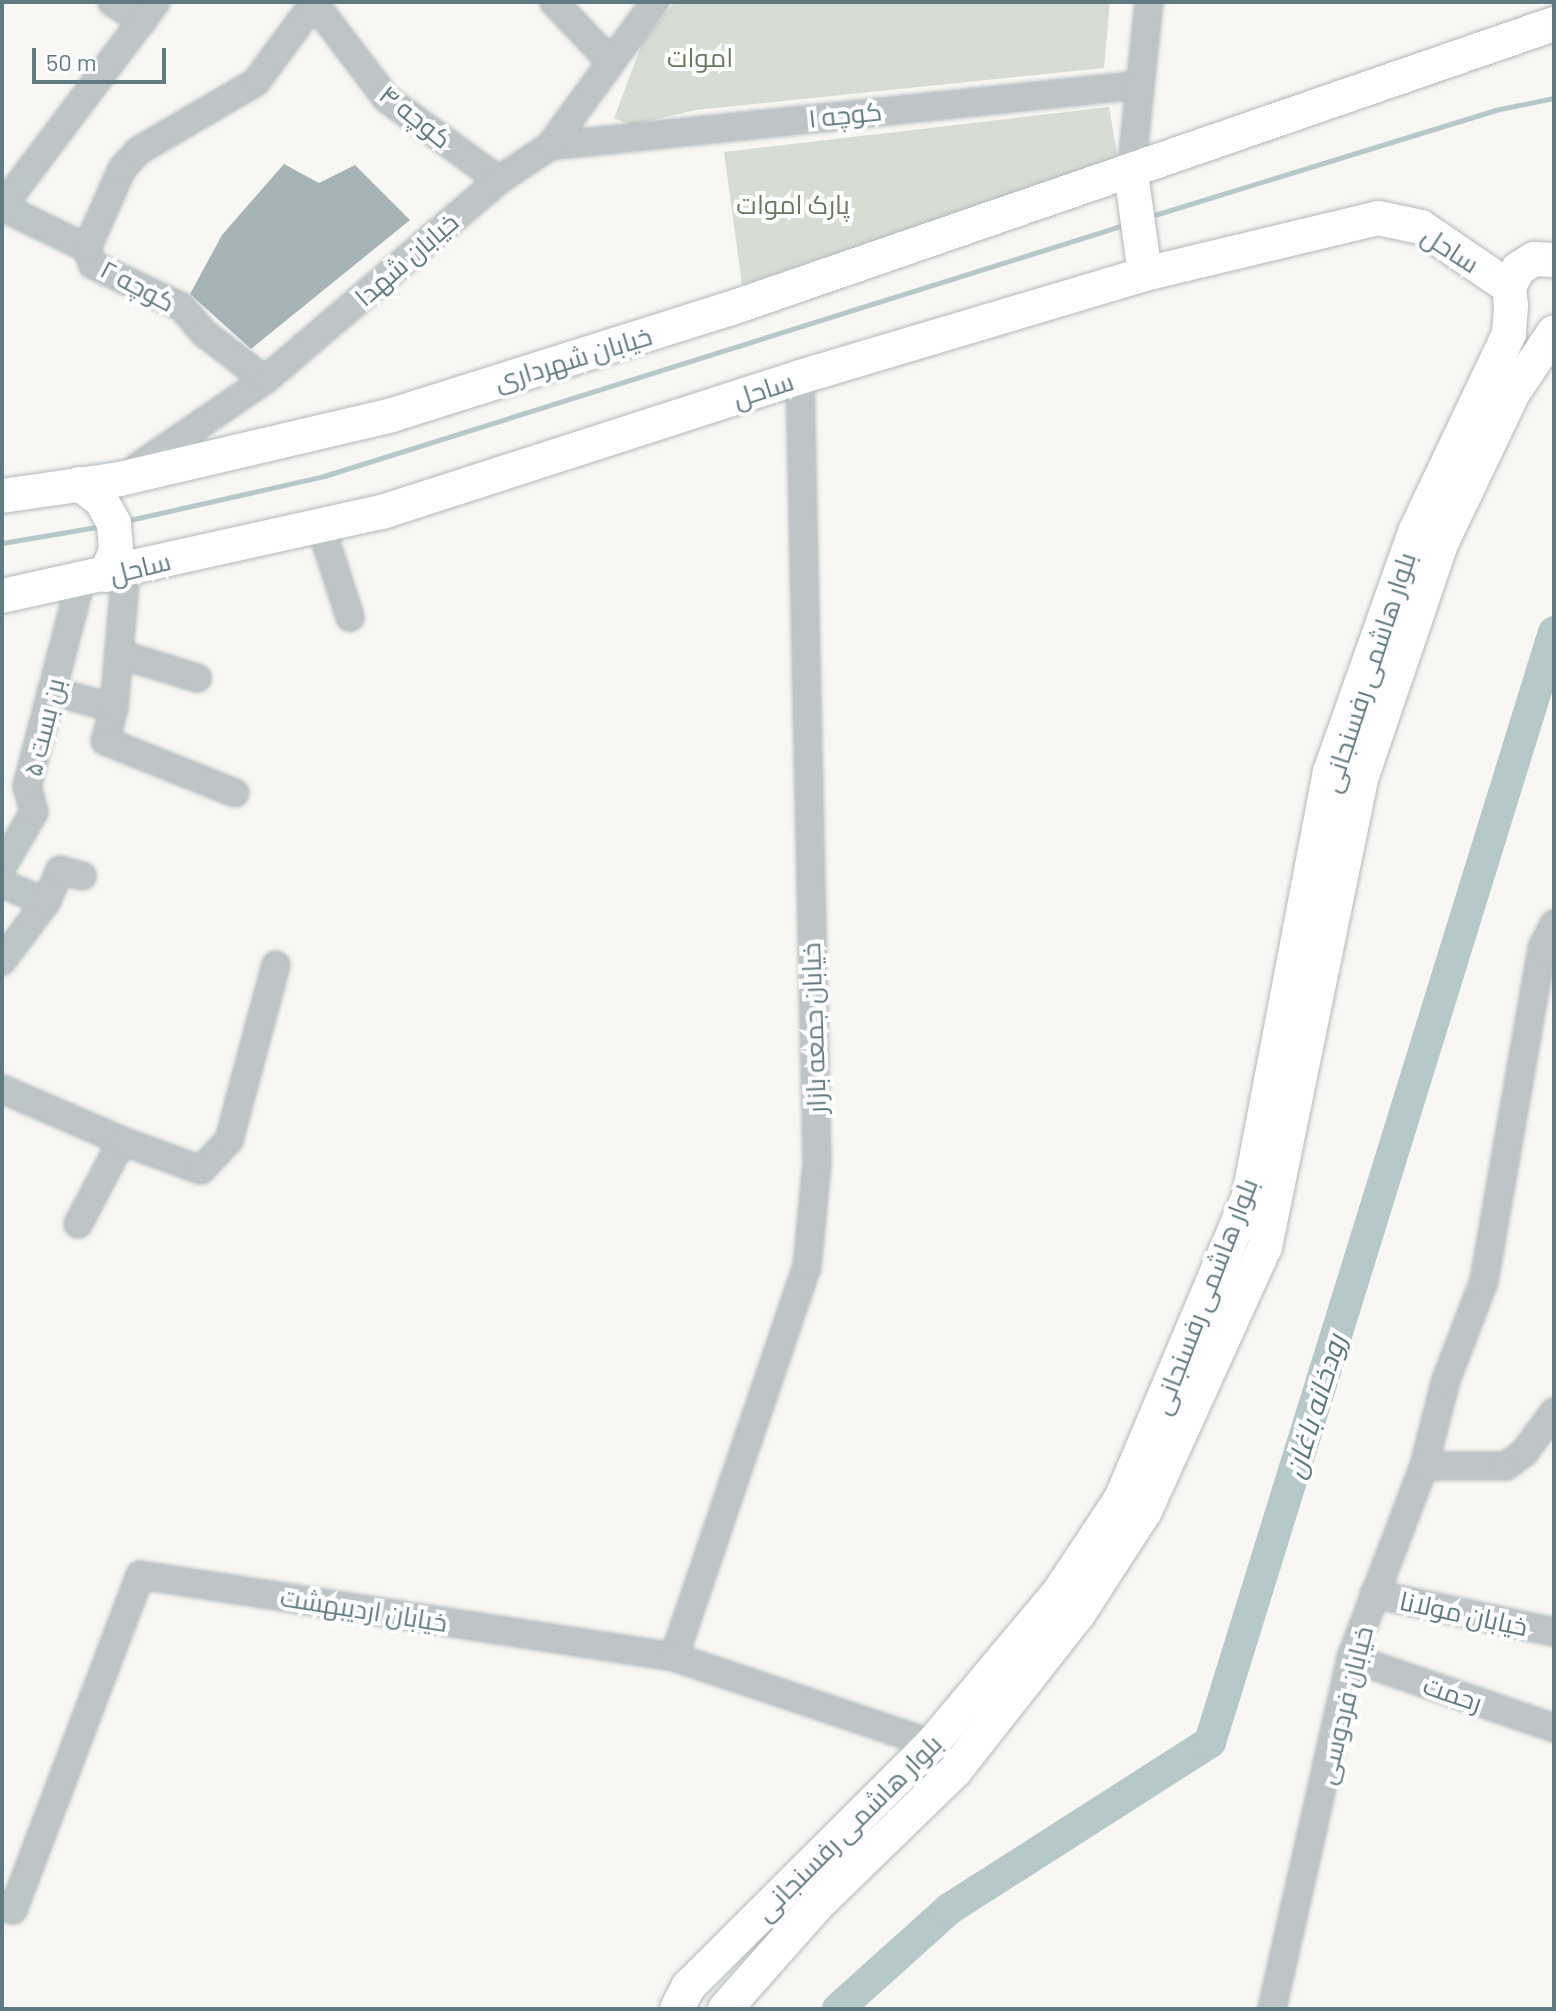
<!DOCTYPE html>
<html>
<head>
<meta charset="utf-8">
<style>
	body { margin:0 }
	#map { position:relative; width:1556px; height:2011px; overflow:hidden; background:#f8f7f4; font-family:Barlow,Cairo,sans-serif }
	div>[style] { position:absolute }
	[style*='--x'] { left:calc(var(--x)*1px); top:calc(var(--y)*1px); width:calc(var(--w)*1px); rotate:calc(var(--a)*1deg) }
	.green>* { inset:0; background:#d8ddd3 }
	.stream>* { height:5px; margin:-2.5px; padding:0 2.5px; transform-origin:2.5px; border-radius:2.5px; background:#b6c8ca }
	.river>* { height:32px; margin:-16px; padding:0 16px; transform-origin:16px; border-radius:16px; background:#b6c8ca }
	.building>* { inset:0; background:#a6b4b7 }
	.roads { filter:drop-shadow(0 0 2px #b1b9bc) drop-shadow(0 0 2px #b1b9bc) }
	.minor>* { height:26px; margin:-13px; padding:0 13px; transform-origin:13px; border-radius:13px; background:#bdc5c7 }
	.major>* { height:34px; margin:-17px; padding:0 17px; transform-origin:17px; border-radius:17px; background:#fff }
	span { translate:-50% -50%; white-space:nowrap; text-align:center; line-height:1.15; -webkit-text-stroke:8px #fff; paint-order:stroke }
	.park-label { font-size:26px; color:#69795f }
	.street-label { font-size:26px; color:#607a82 }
	.water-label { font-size:28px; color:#5a7a7c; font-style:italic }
	.frame { position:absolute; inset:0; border:4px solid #607a82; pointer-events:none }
	.scale { position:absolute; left:32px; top:48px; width:134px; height:36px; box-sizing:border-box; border:4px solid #607a82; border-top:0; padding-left:10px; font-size:24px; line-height:28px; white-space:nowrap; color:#607a82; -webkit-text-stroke:6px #fff; paint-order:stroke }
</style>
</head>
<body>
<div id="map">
	<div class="green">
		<div style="clip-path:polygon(675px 2px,1110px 2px,1104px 68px,696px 110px,631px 125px,614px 118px,643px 41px)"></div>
		<div style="clip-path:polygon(1109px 107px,1118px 159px,742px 285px,724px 152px)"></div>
	</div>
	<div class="stream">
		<div style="--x:1148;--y:217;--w:363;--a:-17.1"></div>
		<div style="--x:1495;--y:110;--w:60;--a:-11.5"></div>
		<div style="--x:125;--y:521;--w:204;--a:-12.7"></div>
		<div style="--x:324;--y:476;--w:842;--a:-17.42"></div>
		<div style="--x:2;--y:543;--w:102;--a:-9.6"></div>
	</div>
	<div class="river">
		<div style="--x:838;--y:2009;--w:149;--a:-42"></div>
		<div style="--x:949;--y:1909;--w:310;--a:-32.6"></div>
		<div style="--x:1210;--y:1742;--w:1162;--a:-72.78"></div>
	</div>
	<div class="building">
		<div style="clip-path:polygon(284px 164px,319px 183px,355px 165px,410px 220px,251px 349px,190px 294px,222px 235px)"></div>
	</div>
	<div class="roads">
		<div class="minor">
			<div style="--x:112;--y:2;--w:36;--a:32"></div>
			<div style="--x:554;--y:2;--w:80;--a:46.5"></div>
			<div style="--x:550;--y:146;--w:593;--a:-5.9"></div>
			<div style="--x:1131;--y:173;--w:172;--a:-84"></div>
			<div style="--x:2;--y:207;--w:94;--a:25.8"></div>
			<div style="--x:87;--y:248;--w:18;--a:71"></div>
			<div style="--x:93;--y:265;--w:98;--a:25.3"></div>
			<div style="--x:182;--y:307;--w:34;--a:50"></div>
			<div style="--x:204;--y:333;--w:77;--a:37.6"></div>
			<div style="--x:2;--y:207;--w:256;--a:-53.1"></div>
			<div style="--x:87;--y:248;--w:86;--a:-66.1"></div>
			<div style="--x:122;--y:169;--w:24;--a:-48"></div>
			<div style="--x:138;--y:151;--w:137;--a:-30.3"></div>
			<div style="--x:256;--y:82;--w:98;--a:-53.7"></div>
			<div style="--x:314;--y:3;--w:121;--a:52.8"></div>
			<div style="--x:387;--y:99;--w:138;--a:35.9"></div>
			<div style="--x:129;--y:473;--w:165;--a:-34.4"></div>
			<div style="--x:265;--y:380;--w:308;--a:-40.5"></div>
			<div style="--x:499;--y:180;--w:61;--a:-33.7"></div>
			<div style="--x:550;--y:146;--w:178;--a:-53.9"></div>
			<div style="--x:320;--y:523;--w:99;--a:72.3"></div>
			<div style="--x:119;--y:654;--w:82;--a:17.1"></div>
			<div style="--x:51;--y:691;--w:65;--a:15.1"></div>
			<div style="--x:114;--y:708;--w:34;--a:105"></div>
			<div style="--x:105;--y:741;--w:140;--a:21.8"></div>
			<div style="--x:114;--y:708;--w:139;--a:-85"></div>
			<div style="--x:2;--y:867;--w:64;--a:-59.8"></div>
			<div style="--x:34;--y:812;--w:27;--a:-105"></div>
			<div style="--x:27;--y:786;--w:213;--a:-75.3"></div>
			<div style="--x:2;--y:884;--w:48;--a:22.2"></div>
			<div style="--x:46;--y:902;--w:74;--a:126.7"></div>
			<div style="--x:46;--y:902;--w:35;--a:-66"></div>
			<div style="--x:60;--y:870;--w:23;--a:15"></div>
			<div style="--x:2;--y:1089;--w:131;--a:23.4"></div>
			<div style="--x:122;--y:1141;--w:94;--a:117.9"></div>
			<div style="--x:122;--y:1141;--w:84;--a:20.2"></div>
			<div style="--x:201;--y:1170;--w:41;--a:-47"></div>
			<div style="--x:229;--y:1140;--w:181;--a:-75"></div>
			<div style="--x:1424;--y:1466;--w:89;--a:-75.7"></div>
			<div style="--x:1446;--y:1380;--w:106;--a:-69"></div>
			<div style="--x:1484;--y:1281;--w:338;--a:-80.1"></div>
			<div style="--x:1542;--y:948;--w:27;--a:-63"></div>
			<div style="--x:1374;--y:1594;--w:184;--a:11.9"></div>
			<div style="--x:674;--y:1657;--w:412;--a:-71.2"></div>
			<div style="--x:807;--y:1267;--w:104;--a:-84.5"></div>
			<div style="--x:817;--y:1163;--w:786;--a:-91.24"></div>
			<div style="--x:1351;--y:1658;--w:215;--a:19"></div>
			<div style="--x:2;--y:1905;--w:12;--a:24"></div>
			<div style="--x:13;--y:1910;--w:358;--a:-69.2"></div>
			<div style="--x:140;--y:1575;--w:540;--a:8.73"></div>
			<div style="--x:674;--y:1657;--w:272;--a:18.6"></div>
			<div style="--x:1272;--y:2009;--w:360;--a:-77.3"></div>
			<div style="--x:1351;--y:1658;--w:205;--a:-69.2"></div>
			<div style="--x:1424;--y:1466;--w:82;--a:0"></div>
			<div style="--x:1506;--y:1466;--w:22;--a:-36"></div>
			<div style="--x:1524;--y:1453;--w:51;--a:-53.8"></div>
		</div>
		<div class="major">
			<div style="--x:1131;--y:173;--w:102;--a:82.1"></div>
			<div style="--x:1511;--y:306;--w:19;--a:-96"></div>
			<div style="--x:1509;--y:287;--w:20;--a:-63"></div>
			<div style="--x:1518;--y:269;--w:19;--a:-32"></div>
			<div style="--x:1534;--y:259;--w:20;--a:3"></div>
			<div style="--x:79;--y:484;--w:27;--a:36"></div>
			<div style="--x:101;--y:500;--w:26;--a:61"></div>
			<div style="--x:114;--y:523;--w:27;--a:86"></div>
			<div style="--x:116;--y:550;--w:27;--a:112"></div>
			<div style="--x:2;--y:496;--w:119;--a:-8.2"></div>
			<div style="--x:120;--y:479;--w:279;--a:-13.2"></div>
			<div style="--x:392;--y:415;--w:353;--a:-17.5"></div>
			<div style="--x:729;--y:309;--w:873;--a:-19.06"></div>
			<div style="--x:2;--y:596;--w:389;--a:-12.5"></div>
			<div style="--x:382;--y:512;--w:439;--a:-17.9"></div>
			<div style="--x:800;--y:377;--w:360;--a:-16.6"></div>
			<div style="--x:1145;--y:274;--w:240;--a:-13.5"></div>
			<div style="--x:1378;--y:218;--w:44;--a:11.8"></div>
			<div style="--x:1421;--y:227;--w:107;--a:34.3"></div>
			<div style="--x:677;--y:2009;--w:25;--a:-63"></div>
			<div style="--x:688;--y:1987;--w:344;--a:-44.9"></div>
			<div style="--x:932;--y:1744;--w:199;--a:-50.1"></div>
			<div style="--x:1060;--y:1591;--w:110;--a:-56.5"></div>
			<div style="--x:1121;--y:1499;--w:329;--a:-67.1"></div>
			<div style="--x:1249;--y:1196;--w:432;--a:-79.2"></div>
			<div style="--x:1330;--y:772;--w:255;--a:-70.5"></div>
			<div style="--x:1415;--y:532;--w:219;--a:-64.6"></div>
			<div style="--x:1509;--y:334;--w:28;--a:-86"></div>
			<div style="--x:725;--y:2009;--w:137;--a:-48.5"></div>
			<div style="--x:816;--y:1906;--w:194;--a:-44.2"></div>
			<div style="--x:955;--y:1771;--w:201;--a:-51.9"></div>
			<div style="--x:1079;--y:1613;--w:121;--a:-57.1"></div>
			<div style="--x:1145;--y:1511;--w:290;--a:-65.6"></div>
			<div style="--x:1265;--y:1247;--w:478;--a:-78.4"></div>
			<div style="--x:1361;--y:779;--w:248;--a:-71.2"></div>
			<div style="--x:1441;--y:544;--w:167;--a:-64.5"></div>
			<div style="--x:1513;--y:393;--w:73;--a:-56.1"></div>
		</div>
	</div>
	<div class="park-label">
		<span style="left:700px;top:57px">اموات</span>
		<span style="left:793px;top:204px">پارک اموات</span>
	</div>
	<div class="street-label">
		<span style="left:845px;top:114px;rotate:-6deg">کوچه ۱</span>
		<span style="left:416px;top:116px;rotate:39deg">کوچه ۴</span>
		<span style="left:1451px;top:249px;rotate:33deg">ساحل</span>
		<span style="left:406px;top:259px;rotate:-41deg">خیابان شهدا</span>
		<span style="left:138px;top:285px;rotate:28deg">کوچه ۲</span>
		<span style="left:573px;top:358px;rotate:-17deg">خیابان شهرداری</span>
		<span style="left:763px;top:389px;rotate:-18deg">ساحل</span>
		<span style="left:140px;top:567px;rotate:-14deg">ساحل</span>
		<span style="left:1368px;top:672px;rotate:-72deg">بلوار هاشمی رفسنجانی</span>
		<span style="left:43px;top:727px;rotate:-76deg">بن بست ۵</span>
		<span style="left:813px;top:1028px;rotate:-92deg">خیابان جمعه بازار</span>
		<span style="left:1204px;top:1296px;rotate:-69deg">بلوار هاشمی رفسنجانی</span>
		<span style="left:364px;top:1609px;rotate:9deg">خیابان اردیبهشت</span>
		<span style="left:1464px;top:1613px;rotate:12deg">خیابان مولانا</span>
		<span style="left:1453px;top:1693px;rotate:19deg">رحمت</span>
		<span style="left:1344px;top:1705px;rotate:-76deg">خیابان فردوسی</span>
		<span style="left:848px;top:1827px;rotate:-45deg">بلوار هاشمی رفسنجانی</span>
	</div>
	<div class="water-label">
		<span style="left:1314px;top:1406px;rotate:-73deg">رودخانه باغان</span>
	</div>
	<div class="frame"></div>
	<div class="scale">50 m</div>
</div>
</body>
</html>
